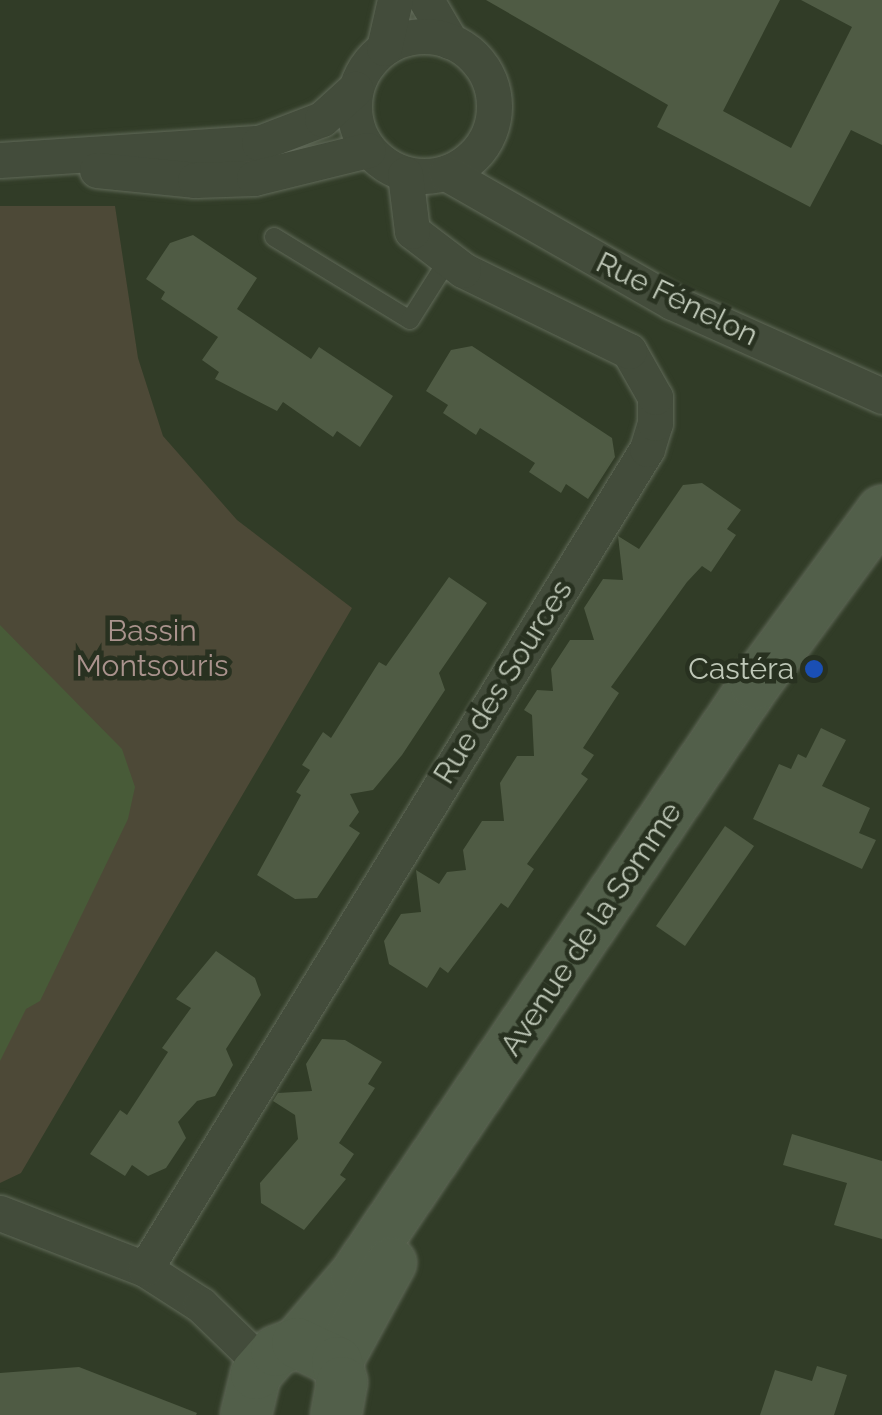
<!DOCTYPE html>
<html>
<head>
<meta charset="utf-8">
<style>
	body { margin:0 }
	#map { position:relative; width:882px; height:1415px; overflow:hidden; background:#313c27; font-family:Raleway,sans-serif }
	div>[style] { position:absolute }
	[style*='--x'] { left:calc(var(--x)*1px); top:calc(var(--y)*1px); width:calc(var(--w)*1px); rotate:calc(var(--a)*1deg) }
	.green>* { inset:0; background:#4d4937 }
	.water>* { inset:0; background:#485b38 }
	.building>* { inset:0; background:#4f5b44 }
	.roads { filter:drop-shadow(0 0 2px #616a59) drop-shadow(0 0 2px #616a59) }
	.lane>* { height:18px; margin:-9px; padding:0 9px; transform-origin:9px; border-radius:9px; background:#434c3b }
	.street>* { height:35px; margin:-17.5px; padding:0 17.5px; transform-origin:17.5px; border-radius:17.5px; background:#434c3b }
	.street>.ring { margin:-17.5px; padding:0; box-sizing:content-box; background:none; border:35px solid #434c3b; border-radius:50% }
	.secondary>* { height:50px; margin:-25px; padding:0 25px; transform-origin:25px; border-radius:25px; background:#525f4a }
	.dots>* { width:28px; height:28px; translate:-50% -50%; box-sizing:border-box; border:5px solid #283120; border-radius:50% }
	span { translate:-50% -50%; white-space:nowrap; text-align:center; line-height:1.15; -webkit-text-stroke:9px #283120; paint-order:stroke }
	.street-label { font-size:30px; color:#bec7b7 }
	.park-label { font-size:30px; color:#aa938d }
	.poi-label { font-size:30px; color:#bec7b7 }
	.right { translate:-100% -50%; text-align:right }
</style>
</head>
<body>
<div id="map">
	<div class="green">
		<div style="clip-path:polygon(0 206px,115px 206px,138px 358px,163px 436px,237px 520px,352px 608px,21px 1173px,0 1183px)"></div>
	</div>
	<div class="water">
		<div style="clip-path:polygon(0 625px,122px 749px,135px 787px,128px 819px,40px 1001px,26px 1009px,0 1061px)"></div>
	</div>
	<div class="building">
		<div style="clip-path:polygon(486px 0,780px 0,723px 111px,791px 148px,852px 27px,801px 0,882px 0,882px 145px,851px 130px,810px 207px,657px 127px,668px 105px)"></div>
		<div style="clip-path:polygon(193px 235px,257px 278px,237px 309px,311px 359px,319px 347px,393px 396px,360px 447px,337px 431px,333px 437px,283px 402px,277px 411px,215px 379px,219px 372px,202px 360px,218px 337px,161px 299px,165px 292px,146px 279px,170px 243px)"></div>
		<div style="clip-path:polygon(472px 346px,612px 438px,615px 457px,588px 499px,566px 484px,561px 493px,529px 472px,535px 463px,480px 428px,476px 435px,443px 413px,448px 405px,426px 391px,451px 350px)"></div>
		<div style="clip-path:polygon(702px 483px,741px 510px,727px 529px,736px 535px,711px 572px,702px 566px,687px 582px,611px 687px,619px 693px,583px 748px,594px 755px,581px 774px,588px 779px,527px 864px,534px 869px,508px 908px,501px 903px,448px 973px,440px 967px,427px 988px,389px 964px,384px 941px,401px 914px,421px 912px,416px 870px,439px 884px,447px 872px,466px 870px,463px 850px,482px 821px,504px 821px,500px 783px,517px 756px,534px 756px,532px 715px,524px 710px,537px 690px,553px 691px,551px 669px,570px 640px,594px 640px,584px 608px,603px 579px,623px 580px,618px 536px,639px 549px,683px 485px)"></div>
		<div style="clip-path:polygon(449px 577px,487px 603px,439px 673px,445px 690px,402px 755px,373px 790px,350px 794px,359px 812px,349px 826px,360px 833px,317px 898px,295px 899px,257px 875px,301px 795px,296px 792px,310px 770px,302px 765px,323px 732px,331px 738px,379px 662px,386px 666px)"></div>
		<div style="clip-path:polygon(821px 728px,846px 740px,822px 786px,870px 808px,859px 833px,876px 840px,862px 869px,753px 819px,779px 764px,791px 769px,798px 754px,806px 758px)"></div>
		<div style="clip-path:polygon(725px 826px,754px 846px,685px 946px,656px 926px)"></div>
		<div style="clip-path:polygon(216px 951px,255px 978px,261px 995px,226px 1049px,233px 1065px,215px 1096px,197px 1101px,178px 1122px,186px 1138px,166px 1168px,148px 1176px,132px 1165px,125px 1176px,90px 1154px,120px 1110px,127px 1115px,168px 1052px,162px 1048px,191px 1008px,176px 999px)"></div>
		<div style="clip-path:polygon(322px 1039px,345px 1040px,382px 1062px,368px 1084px,375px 1088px,339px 1143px,354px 1154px,340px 1175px,346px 1179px,304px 1230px,261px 1203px,260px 1183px,298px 1139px,295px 1115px,273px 1101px,278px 1093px,312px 1091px,306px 1064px)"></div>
		<div style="clip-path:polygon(792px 1134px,882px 1161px,882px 1239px,834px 1225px,847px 1183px,783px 1165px)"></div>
		<div style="clip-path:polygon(817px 1366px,847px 1375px,834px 1415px,760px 1415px,775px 1370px,812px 1381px)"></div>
		<div style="clip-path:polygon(79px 1367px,197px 1413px,196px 1415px,0 1415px,0 1373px)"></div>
	</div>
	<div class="roads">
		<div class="lane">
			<div style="--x:274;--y:237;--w:159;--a:31.4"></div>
			<div style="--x:410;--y:320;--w:71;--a:-57.7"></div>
		</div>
		<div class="street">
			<div style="--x:426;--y:0;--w:48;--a:59.7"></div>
			<div class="ring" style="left:354px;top:36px;width:105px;height:105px"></div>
			<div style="--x:384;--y:48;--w:49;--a:-77.1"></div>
			<div style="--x:0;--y:160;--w:260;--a:-3.8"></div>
			<div style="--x:259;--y:143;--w:67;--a:-20.9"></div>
			<div style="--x:322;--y:119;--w:45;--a:-42.3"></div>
			<div style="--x:97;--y:170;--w:99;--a:5.8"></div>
			<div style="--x:195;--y:180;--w:59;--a:-1.9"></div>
			<div style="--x:254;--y:178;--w:117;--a:-13.8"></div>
			<div style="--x:446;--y:173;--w:260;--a:29.7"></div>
			<div style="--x:672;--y:302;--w:230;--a:24.1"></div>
			<div style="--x:0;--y:1213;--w:155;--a:21.1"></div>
			<div style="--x:145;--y:1269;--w:67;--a:32.7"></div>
			<div style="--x:201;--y:1305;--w:86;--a:44.1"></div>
			<div style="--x:145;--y:1269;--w:961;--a:-58.53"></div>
			<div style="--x:647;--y:449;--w:27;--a:-73"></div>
			<div style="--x:655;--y:423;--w:26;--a:-90"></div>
			<div style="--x:655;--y:397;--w:53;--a:-119.5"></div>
			<div style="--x:629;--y:351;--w:185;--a:-154"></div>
			<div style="--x:463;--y:270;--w:64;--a:-142.6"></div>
			<div style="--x:412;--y:231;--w:57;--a:-97"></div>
		</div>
		<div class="secondary">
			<div style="--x:297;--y:1343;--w:89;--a:-49.5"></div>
			<div style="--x:355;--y:1275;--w:714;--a:-55.91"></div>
			<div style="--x:755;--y:684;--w:215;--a:-53.7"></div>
			<div style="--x:337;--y:1362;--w:113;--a:-61.4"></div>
			<div style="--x:246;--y:1415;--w:42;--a:-76.3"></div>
			<div style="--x:256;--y:1374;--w:30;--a:-49"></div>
			<div style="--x:276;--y:1351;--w:22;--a:-21"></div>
			<div style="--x:297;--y:1343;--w:44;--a:25.4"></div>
			<div style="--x:337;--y:1362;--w:21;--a:76"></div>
			<div style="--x:342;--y:1382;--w:34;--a:100"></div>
		</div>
	</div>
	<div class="dots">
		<div style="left:814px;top:669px;background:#1a4fb4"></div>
	</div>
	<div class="street-label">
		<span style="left:677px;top:299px;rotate:26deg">Rue Fénelon</span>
		<span style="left:503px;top:682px;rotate:-58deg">Rue des Sources</span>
		<span style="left:591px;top:929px;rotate:-56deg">Avenue de la Somme</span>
	</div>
	<div class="park-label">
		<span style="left:152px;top:648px">Bassin<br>Montsouris</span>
	</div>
	<div class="poi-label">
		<span class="right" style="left:794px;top:669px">Castéra</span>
	</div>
</div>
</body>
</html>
